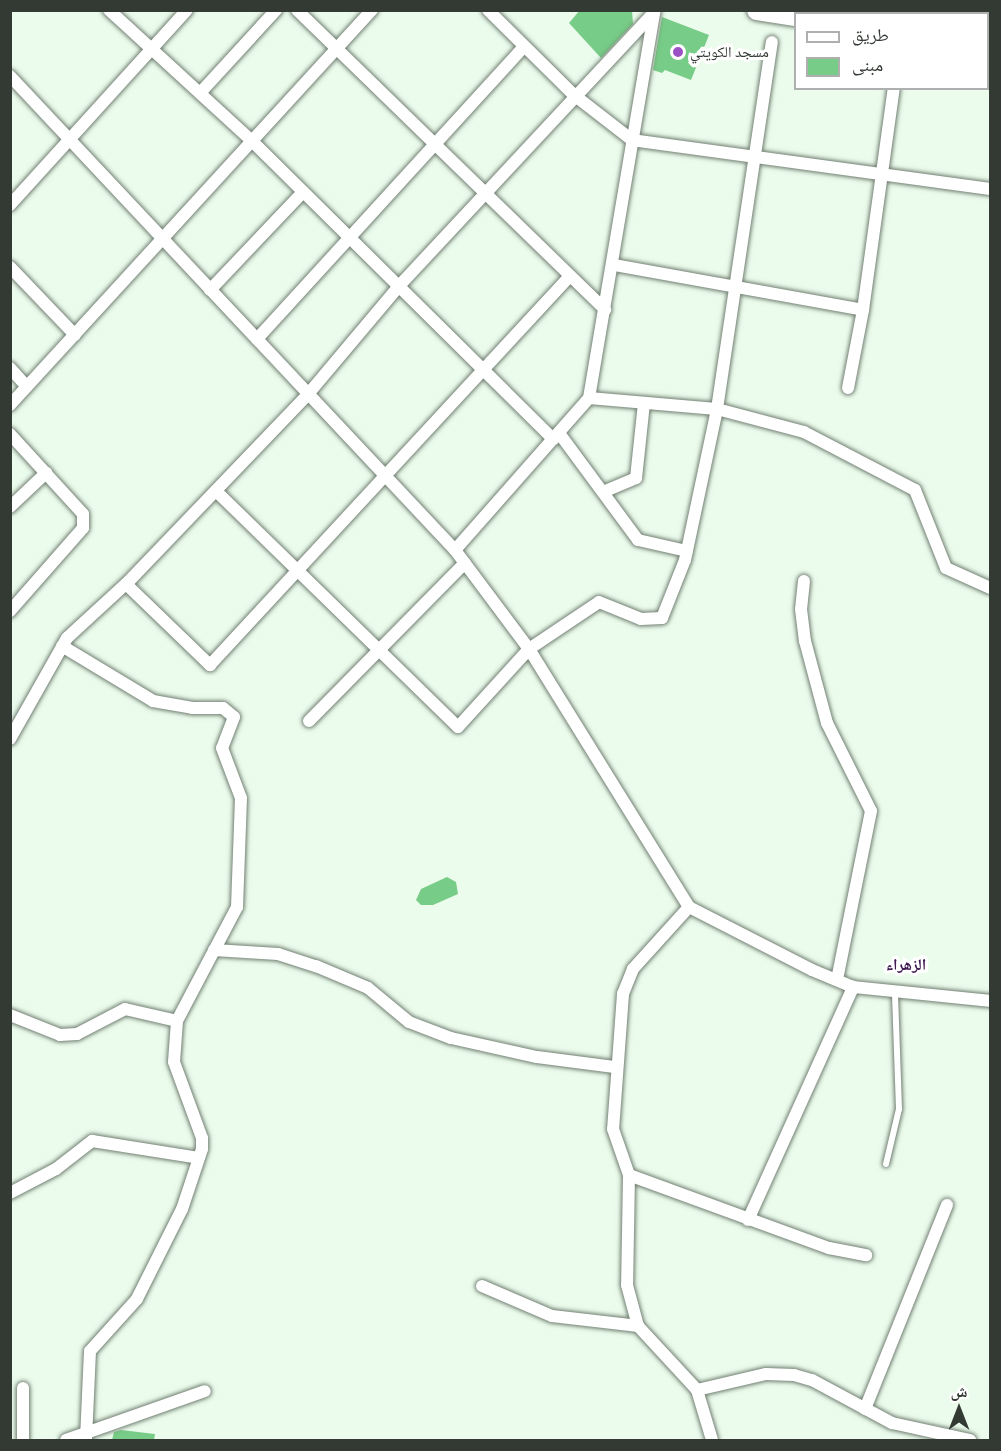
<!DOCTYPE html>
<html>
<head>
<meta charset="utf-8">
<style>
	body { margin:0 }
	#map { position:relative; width:1001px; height:1451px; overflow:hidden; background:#ebfbec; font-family:Ubuntu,"Noto Naskh Arabic",sans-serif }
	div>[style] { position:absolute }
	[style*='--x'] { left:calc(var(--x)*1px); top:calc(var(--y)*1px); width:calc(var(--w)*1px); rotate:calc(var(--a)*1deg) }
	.building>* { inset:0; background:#77cc87 }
	.roads { filter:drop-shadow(0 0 2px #728073) drop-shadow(0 0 2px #728073) }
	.lane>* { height:6px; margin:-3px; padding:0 3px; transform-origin:3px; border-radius:3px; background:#fff }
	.street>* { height:12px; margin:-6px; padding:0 6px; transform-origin:6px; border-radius:6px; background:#fff }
	.primary>* { height:20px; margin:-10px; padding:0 10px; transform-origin:10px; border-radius:10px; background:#fff }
	.highway>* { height:22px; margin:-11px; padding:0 11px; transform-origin:11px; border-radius:11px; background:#fff }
	.dots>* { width:16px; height:16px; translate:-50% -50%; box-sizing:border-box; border:3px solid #fff; border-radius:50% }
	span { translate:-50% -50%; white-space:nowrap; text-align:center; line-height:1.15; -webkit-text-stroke:6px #fff; paint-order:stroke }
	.poi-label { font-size:15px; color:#333a34 }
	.left { translate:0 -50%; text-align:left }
	.neighbourhood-label { font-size:16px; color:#3e1a51; font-weight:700 }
	.frame { position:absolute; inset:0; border:12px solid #333a34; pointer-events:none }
	.legend { position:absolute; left:794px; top:12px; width:195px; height:78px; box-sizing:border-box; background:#fff; border:2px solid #adb0ae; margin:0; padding:8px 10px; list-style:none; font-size:18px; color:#333a34 }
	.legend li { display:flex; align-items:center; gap:12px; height:30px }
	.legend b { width:30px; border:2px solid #adb0ae }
	.north { position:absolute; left:929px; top:1379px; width:60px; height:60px; -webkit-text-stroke:4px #fff; paint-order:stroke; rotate:0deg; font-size:16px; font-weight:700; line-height:24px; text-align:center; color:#333a34 }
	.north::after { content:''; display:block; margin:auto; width:21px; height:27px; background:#333a34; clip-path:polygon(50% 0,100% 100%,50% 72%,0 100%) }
</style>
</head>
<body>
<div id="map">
	<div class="building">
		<div style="clip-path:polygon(580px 10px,632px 10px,633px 24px,601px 58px,569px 23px)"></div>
		<div style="clip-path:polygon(662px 17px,709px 35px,691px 80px,665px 70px,662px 73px,653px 70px)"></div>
		<div style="clip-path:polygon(447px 877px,456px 882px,458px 894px,433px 905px,421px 905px,416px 900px,421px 889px)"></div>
		<div style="clip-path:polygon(121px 1430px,155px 1434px,154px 1440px,112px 1440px,114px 1432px)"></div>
	</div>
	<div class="roads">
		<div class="lane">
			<div style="--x:886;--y:1164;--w:57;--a:-76.7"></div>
			<div style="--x:899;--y:1109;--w:117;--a:-92"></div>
		</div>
		<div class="street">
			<div style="--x:109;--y:10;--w:194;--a:42.5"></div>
			<div style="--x:252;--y:141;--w:424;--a:44.7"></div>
			<div style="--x:297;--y:10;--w:430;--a:44.2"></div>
			<div style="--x:488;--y:10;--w:121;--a:44.7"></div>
			<div style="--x:574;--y:95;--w:73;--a:37.8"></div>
			<div style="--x:632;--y:140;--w:361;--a:7.8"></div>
			<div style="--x:988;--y:68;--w:2;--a:27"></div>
			<div style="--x:10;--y:76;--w:650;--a:46.81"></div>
			<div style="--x:455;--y:550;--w:124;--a:53.2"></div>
			<div style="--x:529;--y:649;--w:304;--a:58.2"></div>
			<div style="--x:689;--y:907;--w:138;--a:27.1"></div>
			<div style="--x:812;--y:970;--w:44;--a:22.5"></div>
			<div style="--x:853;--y:987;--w:138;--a:5.8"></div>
			<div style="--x:200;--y:93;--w:113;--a:-47.5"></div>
			<div style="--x:10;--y:205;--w:263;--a:-47.8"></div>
			<div style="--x:614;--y:265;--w:253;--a:10.2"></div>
			<div style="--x:10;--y:267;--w:94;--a:46.3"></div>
			<div style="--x:210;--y:290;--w:135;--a:-46.5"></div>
			<div style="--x:257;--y:339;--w:396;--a:-47.6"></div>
			<div style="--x:10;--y:368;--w:25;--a:48"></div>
			<div style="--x:848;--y:388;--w:79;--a:-79.1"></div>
			<div style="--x:863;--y:310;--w:224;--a:-82.1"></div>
			<div style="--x:589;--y:398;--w:128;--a:4.9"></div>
			<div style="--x:717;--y:409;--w:90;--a:14.8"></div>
			<div style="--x:804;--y:432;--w:125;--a:27.6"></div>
			<div style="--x:915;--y:490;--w:84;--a:68.3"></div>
			<div style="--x:946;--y:568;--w:48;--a:24.4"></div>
			<div style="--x:10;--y:405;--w:536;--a:-47.5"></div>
			<div style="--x:559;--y:433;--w:133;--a:53.6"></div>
			<div style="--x:638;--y:540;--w:50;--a:12.7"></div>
			<div style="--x:10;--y:434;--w:108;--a:47.6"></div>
			<div style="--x:83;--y:514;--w:14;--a:90"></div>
			<div style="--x:83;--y:528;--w:111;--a:131.3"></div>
			<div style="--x:216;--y:491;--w:338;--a:44.3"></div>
			<div style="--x:458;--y:727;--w:105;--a:-47.7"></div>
			<div style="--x:529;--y:649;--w:84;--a:-33.9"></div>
			<div style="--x:599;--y:602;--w:45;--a:22"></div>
			<div style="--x:641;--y:619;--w:21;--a:-3"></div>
			<div style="--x:662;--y:618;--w:62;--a:-68.4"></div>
			<div style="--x:685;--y:560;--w:154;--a:-78"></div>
			<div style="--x:717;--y:409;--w:371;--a:-81.5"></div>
			<div style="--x:603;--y:492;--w:36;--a:-23"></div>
			<div style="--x:636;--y:478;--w:75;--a:-83.9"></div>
			<div style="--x:10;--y:507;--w:50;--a:-43.4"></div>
			<div style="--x:455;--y:550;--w:203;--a:-48.6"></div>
			<div style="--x:589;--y:398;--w:391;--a:-80.4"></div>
			<div style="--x:804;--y:581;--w:28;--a:96"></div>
			<div style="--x:801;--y:609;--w:32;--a:83"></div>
			<div style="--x:805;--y:641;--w:85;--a:75"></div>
			<div style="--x:827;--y:723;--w:98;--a:63.4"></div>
			<div style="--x:871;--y:811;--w:172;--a:101.4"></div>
			<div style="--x:126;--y:584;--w:117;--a:44"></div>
			<div style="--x:210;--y:665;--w:530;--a:-47.22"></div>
			<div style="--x:62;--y:646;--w:106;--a:31.1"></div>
			<div style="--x:153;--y:701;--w:40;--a:10"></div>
			<div style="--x:192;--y:708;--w:31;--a:0"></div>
			<div style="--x:223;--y:708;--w:14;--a:39"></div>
			<div style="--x:234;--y:717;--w:33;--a:111"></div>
			<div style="--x:222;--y:748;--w:53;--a:69.2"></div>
			<div style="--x:241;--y:798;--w:109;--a:92.1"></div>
			<div style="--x:237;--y:907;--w:129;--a:117.8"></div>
			<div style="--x:177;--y:1021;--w:41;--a:94.2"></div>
			<div style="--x:174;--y:1062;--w:81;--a:69.8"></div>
			<div style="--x:202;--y:1138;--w:11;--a:90"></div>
			<div style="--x:202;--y:1149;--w:63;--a:108.4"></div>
			<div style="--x:182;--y:1209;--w:101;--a:116.6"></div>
			<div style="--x:137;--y:1299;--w:70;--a:132.1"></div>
			<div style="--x:90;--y:1351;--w:89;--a:92.6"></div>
			<div style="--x:309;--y:721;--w:222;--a:-45.4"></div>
			<div style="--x:10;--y:739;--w:116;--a:-60.6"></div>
			<div style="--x:67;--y:638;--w:84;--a:-42.6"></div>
			<div style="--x:129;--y:581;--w:260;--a:-46.2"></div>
			<div style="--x:309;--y:393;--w:140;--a:-49.9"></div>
			<div style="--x:399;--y:286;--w:374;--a:-47"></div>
			<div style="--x:689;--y:907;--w:84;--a:132.1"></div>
			<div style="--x:633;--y:969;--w:27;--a:112"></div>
			<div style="--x:623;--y:994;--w:135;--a:94.2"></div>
			<div style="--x:613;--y:1129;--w:49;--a:70.8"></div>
			<div style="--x:629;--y:1175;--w:110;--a:91"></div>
			<div style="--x:627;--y:1285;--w:42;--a:75"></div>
			<div style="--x:638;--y:1326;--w:87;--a:47.3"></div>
			<div style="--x:697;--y:1390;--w:52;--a:73.3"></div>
			<div style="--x:214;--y:950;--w:64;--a:3.6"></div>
			<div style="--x:278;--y:954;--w:40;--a:18"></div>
			<div style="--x:316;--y:966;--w:56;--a:22.9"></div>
			<div style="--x:368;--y:988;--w:53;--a:39.7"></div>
			<div style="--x:409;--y:1022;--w:45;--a:20.9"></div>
			<div style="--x:451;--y:1038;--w:88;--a:12.5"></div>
			<div style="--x:537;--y:1057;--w:78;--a:7.4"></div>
			<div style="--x:10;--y:1015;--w:54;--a:21.8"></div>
			<div style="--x:60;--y:1035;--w:17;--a:-3"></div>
			<div style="--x:77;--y:1034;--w:54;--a:-27.5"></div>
			<div style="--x:125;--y:1009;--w:53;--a:13"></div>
			<div style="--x:629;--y:1175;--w:213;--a:20.1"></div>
			<div style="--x:829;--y:1248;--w:38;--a:11"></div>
			<div style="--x:10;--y:1193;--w:52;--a:-27.6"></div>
			<div style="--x:56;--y:1169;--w:46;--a:-37.9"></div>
			<div style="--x:92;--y:1141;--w:108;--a:9"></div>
			<div style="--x:748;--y:1220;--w:256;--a:-65.7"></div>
			<div style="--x:482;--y:1286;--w:76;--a:23.2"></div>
			<div style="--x:552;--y:1316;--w:87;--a:6.6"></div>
			<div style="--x:23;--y:1388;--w:52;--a:90"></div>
			<div style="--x:697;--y:1390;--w:71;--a:-13.1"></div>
			<div style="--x:766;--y:1374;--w:28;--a:2"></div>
			<div style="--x:794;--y:1375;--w:19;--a:16"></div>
			<div style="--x:812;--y:1380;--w:91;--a:28.3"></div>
			<div style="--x:892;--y:1423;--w:80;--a:12.3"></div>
			<div style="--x:865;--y:1409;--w:220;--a:-68.1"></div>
			<div style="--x:66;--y:1440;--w:147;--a:-19.4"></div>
		</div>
		<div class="primary">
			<div style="--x:757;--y:10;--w:39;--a:9"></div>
		</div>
		<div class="highway">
			<div style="--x:941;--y:10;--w:33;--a:7"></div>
			<div style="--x:988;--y:39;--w:2;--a:27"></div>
		</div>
	</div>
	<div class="dots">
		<div style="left:678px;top:52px;background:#9b52c5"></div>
	</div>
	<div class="poi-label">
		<span class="left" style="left:690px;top:52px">مسجد الكويتي</span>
	</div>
	<div class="neighbourhood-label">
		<span style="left:906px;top:964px">الزهراء</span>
	</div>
	<div class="frame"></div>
	<ul class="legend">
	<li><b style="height:8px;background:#fff"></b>طريق</li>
	<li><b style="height:16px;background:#77cc87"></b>مبنى</li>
	</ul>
	<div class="north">ش</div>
</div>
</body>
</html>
